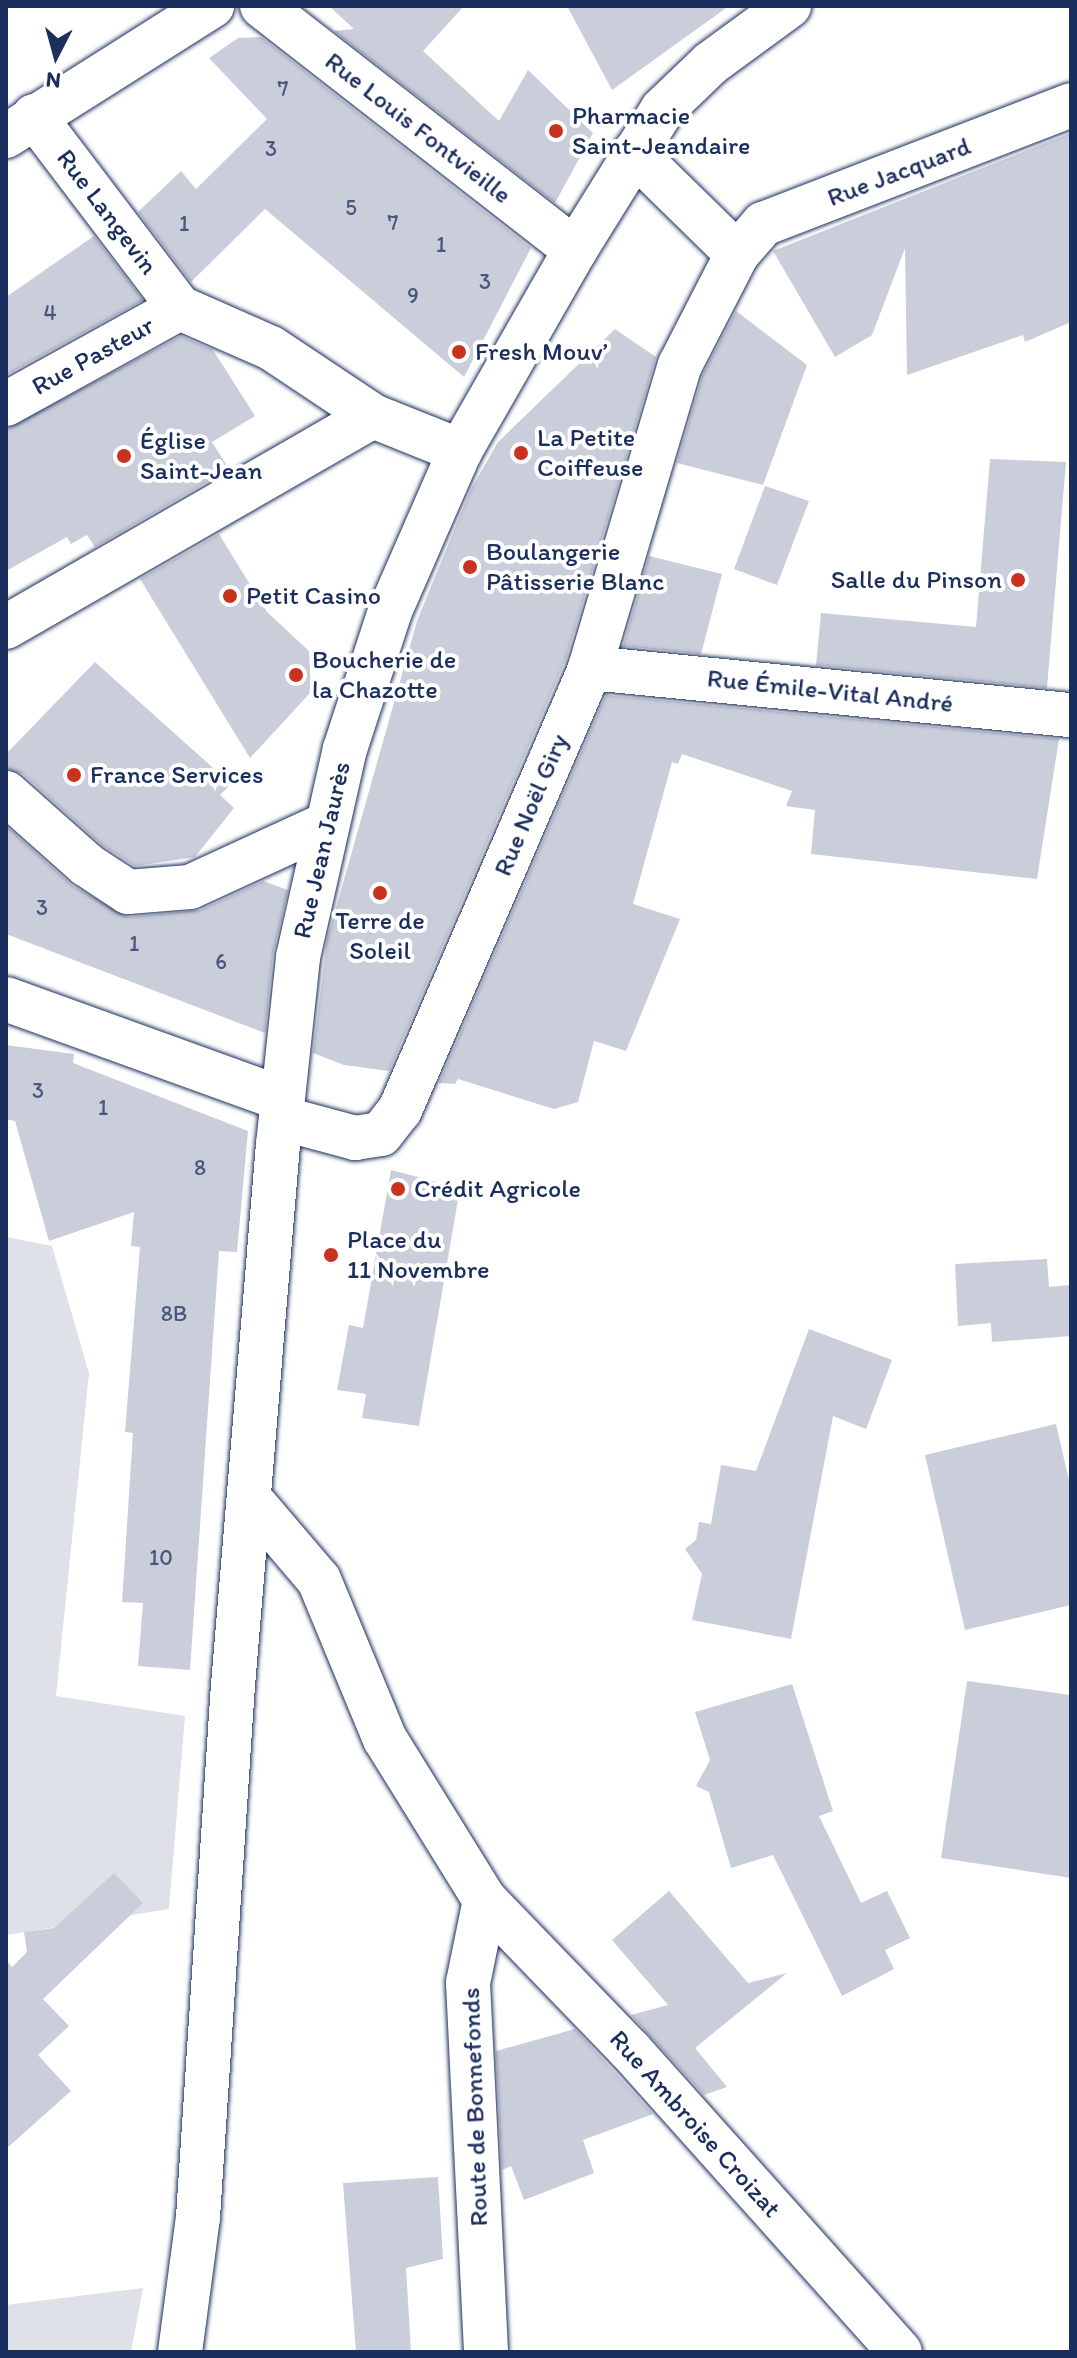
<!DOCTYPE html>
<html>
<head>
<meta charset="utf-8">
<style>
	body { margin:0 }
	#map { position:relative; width:1077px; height:2358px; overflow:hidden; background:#fff; font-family:Itim,sans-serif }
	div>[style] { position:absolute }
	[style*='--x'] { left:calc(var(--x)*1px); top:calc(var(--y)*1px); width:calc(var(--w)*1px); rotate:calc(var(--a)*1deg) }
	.green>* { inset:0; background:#dee1e7 }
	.building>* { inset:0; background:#caceda }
	.roads { filter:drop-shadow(0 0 2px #1b2f5e) drop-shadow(0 0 2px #1b2f5e) }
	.street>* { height:44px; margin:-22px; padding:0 22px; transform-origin:22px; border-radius:22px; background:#fff }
	.secondary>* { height:44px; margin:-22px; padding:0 22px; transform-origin:22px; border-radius:22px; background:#fff }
	.dots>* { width:22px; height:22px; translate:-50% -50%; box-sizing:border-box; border:4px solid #fff; border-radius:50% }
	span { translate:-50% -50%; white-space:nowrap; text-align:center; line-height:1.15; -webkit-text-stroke:8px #fff; paint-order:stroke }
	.number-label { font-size:22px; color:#47577d }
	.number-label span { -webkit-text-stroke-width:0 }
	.poi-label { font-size:26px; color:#1b2f5e }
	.left { translate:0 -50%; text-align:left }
	.right { translate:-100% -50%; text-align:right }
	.street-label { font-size:26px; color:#1b2f5e }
	.frame { position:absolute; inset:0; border:8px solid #1b2f5e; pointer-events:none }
	.north { position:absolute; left:16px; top:16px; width:80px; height:80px; -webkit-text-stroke:6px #fff; paint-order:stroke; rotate:186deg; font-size:22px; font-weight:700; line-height:32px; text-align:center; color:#1b2f5e }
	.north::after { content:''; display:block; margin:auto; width:28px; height:36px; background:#1b2f5e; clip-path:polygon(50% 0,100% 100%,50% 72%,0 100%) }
</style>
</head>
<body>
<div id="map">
	<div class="green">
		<div style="clip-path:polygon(6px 1237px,52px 1246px,89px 1373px,56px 1696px,185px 1716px,169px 1909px,6px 1935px)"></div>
		<div style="clip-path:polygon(143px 2288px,131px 2352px,6px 2352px,6px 2305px)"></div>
	</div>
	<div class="building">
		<div style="clip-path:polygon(329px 6px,464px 6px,423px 51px,499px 121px,528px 70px,593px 133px,555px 203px,334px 31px,354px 29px)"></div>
		<div style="clip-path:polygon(567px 6px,729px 6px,612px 90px)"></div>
		<div style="clip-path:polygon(261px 37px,531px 248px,464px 377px,265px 209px,191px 282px,138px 212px,181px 171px,196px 189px,267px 119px,209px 58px,238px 38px)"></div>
		<div style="clip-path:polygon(1071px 133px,1071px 322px,1025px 342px,1023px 335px,907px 375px,905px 248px,872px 335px,835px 357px,773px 251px)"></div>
		<div style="clip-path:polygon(94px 236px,143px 300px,6px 375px,6px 297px)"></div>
		<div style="clip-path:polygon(736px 311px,807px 365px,763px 485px,677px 463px,703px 374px)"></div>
		<div style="clip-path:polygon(615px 329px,656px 357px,566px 659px,389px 1071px,344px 1065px,313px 1053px,327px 940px,417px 621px,471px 489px,498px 442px)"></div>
		<div style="clip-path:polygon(181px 336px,213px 350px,255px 416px,212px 442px,229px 469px,95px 547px,87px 535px,71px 544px,67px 537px,6px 571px,6px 429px)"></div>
		<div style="clip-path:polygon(990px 459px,1066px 462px,1047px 688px,816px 665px,821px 613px,976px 627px)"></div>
		<div style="clip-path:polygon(765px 486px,809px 501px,777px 585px,734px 569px)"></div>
		<div style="clip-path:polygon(219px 534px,267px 612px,309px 651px,311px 692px,250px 758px,140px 579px)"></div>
		<div style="clip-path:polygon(649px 556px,722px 574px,701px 654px,623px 646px)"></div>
		<div style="clip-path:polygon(95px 662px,231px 784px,220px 795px,234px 808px,195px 857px,135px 866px,102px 845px,23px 774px,6px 769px,6px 754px)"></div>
		<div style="clip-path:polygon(606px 695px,1059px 739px,1037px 879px,811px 854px,815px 810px,786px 806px,792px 791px,682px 754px,678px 764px,672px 762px,633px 904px,680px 919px,626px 1051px,594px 1041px,578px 1102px,554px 1109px,458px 1079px,455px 1084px,439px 1083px)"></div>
		<div style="clip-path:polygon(6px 826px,73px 886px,129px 917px,200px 910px,263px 881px,288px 890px,273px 954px,265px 1033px,6px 934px)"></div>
		<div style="clip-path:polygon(6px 1045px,74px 1054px,73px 1063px,248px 1131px,237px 1252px,219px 1251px,190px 1670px,138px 1666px,143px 1603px,122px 1602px,133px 1433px,125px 1432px,140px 1247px,131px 1246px,134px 1212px,49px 1241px,15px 1121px,6px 1119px)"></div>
		<div style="clip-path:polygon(391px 1170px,460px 1188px,419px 1426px,362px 1418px,366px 1394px,337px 1390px,349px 1325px,363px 1328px)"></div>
		<div style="clip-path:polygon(1047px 1259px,1049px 1287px,1069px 1285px,1071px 1336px,992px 1342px,991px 1323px,958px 1326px,955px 1264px)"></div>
		<div style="clip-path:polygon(809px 1329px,892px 1360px,866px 1429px,833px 1416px,791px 1639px,692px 1620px,702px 1574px,685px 1549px,696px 1540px,699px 1522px,711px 1524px,721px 1465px,756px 1471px)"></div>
		<div style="clip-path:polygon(1056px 1424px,1071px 1489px,1071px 1605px,965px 1630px,925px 1455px)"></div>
		<div style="clip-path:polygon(967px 1681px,1071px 1695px,1071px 1878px,941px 1858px)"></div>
		<div style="clip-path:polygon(792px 1684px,833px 1811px,819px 1816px,861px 1903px,887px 1891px,910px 1938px,885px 1950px,894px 1969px,842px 1996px,773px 1855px,731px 1868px,709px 1792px,696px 1786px,710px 1760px,695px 1712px)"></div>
		<div style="clip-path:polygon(114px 1873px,143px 1903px,43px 1999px,69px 2026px,38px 2055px,71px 2091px,6px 2149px,6px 1960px,12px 1967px,27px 1952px,24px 1932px,54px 1928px)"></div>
		<div style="clip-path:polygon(669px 1891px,748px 1983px,787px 1973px,695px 2048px,727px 2087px,704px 2095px,631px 2015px,668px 2005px,612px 1940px)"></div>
		<div style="clip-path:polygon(575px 2029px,653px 2114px,583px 2140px,594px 2173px,524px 2200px,511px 2166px,502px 2170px,496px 2051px)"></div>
		<div style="clip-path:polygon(438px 2177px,443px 2259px,406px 2268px,411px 2352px,356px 2352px,343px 2183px)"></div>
	</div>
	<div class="roads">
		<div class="street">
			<div style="--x:262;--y:6;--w:397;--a:37.9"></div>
			<div style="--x:34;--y:116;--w:241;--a:52.8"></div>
			<div style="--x:180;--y:308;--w:99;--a:23.7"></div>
			<div style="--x:271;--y:348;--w:123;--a:33.7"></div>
			<div style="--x:6;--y:136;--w:244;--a:-32.3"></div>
			<div style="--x:634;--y:153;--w:144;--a:44.4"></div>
			<div style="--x:6;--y:404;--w:199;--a:-28.9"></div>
			<div style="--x:6;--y:627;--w:423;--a:-29.9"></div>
			<div style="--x:373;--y:416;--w:94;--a:21.9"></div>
			<div style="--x:590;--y:668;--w:483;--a:5.6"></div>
			<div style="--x:6;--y:793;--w:108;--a:41.6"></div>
			<div style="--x:87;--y:865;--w:49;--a:33.4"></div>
			<div style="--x:128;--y:892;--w:62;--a:-4.6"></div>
			<div style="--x:190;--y:887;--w:149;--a:-24.7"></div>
			<div style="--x:6;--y:999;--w:294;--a:19.9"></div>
			<div style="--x:281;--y:1118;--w:77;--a:15.1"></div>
			<div style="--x:355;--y:1138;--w:26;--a:-9"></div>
			<div style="--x:381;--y:1134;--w:31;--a:-52"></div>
			<div style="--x:400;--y:1110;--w:481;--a:-66.7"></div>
			<div style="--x:590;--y:668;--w:316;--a:-73.5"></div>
			<div style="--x:680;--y:365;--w:125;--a:-62.8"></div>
			<div style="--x:737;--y:254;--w:40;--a:-49"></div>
			<div style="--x:763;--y:224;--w:330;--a:-21.1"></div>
			<div style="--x:485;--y:1900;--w:209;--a:46"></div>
			<div style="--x:630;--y:2050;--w:405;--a:48.2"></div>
		</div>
		<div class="secondary">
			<div style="--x:250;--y:1499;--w:106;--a:49.6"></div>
			<div style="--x:319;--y:1580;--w:172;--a:67.5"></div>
			<div style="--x:385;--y:1739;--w:190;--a:58.2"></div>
			<div style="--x:485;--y:1900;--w:85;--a:101.6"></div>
			<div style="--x:468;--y:1983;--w:369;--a:87.2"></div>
			<div style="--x:180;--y:2352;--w:136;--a:-82.4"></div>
			<div style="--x:198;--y:2217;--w:533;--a:-86.24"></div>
			<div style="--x:233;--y:1685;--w:542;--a:-85.24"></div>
			<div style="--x:278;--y:1145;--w:189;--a:-83.9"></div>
			<div style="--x:298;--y:957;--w:213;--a:-77.3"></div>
			<div style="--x:345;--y:749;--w:145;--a:-71.9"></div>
			<div style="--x:390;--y:611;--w:175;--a:-66.4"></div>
			<div style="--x:460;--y:451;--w:232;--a:-60.2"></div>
			<div style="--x:575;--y:250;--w:165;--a:-58.1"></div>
			<div style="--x:662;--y:110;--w:68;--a:-43.8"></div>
			<div style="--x:711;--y:63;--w:97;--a:-36.2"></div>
		</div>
	</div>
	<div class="dots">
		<div style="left:556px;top:131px;background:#c8321e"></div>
		<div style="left:459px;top:352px;background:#c8321e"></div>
		<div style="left:521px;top:453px;background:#c8321e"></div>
		<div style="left:124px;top:456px;background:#c8321e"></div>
		<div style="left:470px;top:567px;background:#c8321e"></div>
		<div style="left:1018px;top:580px;background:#c8321e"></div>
		<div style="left:230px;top:596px;background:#c8321e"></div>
		<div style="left:296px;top:675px;background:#c8321e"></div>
		<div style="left:74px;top:775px;background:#c8321e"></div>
		<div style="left:380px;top:893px;background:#c8321e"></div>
		<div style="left:398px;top:1189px;background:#c8321e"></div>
		<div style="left:331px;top:1255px;background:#c8321e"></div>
	</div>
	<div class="number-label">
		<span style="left:283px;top:89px">7</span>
		<span style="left:271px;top:149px">3</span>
		<span style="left:351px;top:208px">5</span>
		<span style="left:393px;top:223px">7</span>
		<span style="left:184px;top:224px">1</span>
		<span style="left:441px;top:245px">1</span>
		<span style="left:485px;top:282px">3</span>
		<span style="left:413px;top:296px">9</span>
		<span style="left:50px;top:313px">4</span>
		<span style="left:42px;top:908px">3</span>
		<span style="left:134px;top:944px">1</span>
		<span style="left:221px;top:962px">6</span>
		<span style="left:38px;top:1091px">3</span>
		<span style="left:103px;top:1108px">1</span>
		<span style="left:200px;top:1168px">8</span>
		<span style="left:174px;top:1314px">8B</span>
		<span style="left:161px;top:1558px">10</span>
	</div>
	<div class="poi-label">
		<span class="left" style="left:572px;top:131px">Pharmacie<br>Saint-Jeandaire</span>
		<span class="left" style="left:475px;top:352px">Fresh Mouv’</span>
		<span class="left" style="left:537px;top:453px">La Petite<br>Coiffeuse</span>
		<span class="left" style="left:140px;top:456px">Église<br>Saint-Jean</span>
		<span class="left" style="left:486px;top:567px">Boulangerie<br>Pâtisserie Blanc</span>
		<span class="right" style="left:1002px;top:580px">Salle du Pinson</span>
		<span class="left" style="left:246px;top:596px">Petit Casino</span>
		<span class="left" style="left:312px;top:675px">Boucherie de<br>la Chazotte</span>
		<span class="left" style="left:90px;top:775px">France Services</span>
		<span style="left:380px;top:936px">Terre de<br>Soleil</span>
		<span class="left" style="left:414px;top:1189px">Crédit Agricole</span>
		<span class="left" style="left:347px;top:1255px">Place du<br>11 Novembre</span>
	</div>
	<div class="street-label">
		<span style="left:418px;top:128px;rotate:38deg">Rue Louis Fontvieille</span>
		<span style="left:899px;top:172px;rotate:-21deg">Rue Jacquard</span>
		<span style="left:107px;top:212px;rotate:53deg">Rue Langevin</span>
		<span style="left:93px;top:356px;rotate:-29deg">Rue Pasteur</span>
		<span style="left:830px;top:691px;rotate:6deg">Rue Émile-Vital André</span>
		<span style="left:531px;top:805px;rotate:-67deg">Rue Noël Giry</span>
		<span style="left:322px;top:850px;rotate:-77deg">Rue Jean Jaurès</span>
		<span style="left:475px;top:2107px;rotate:-92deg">Route de Bonnefonds</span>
		<span style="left:695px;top:2124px;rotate:48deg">Rue Ambroise Croizat</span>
	</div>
	<div class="frame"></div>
	<div class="north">N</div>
</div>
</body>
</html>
